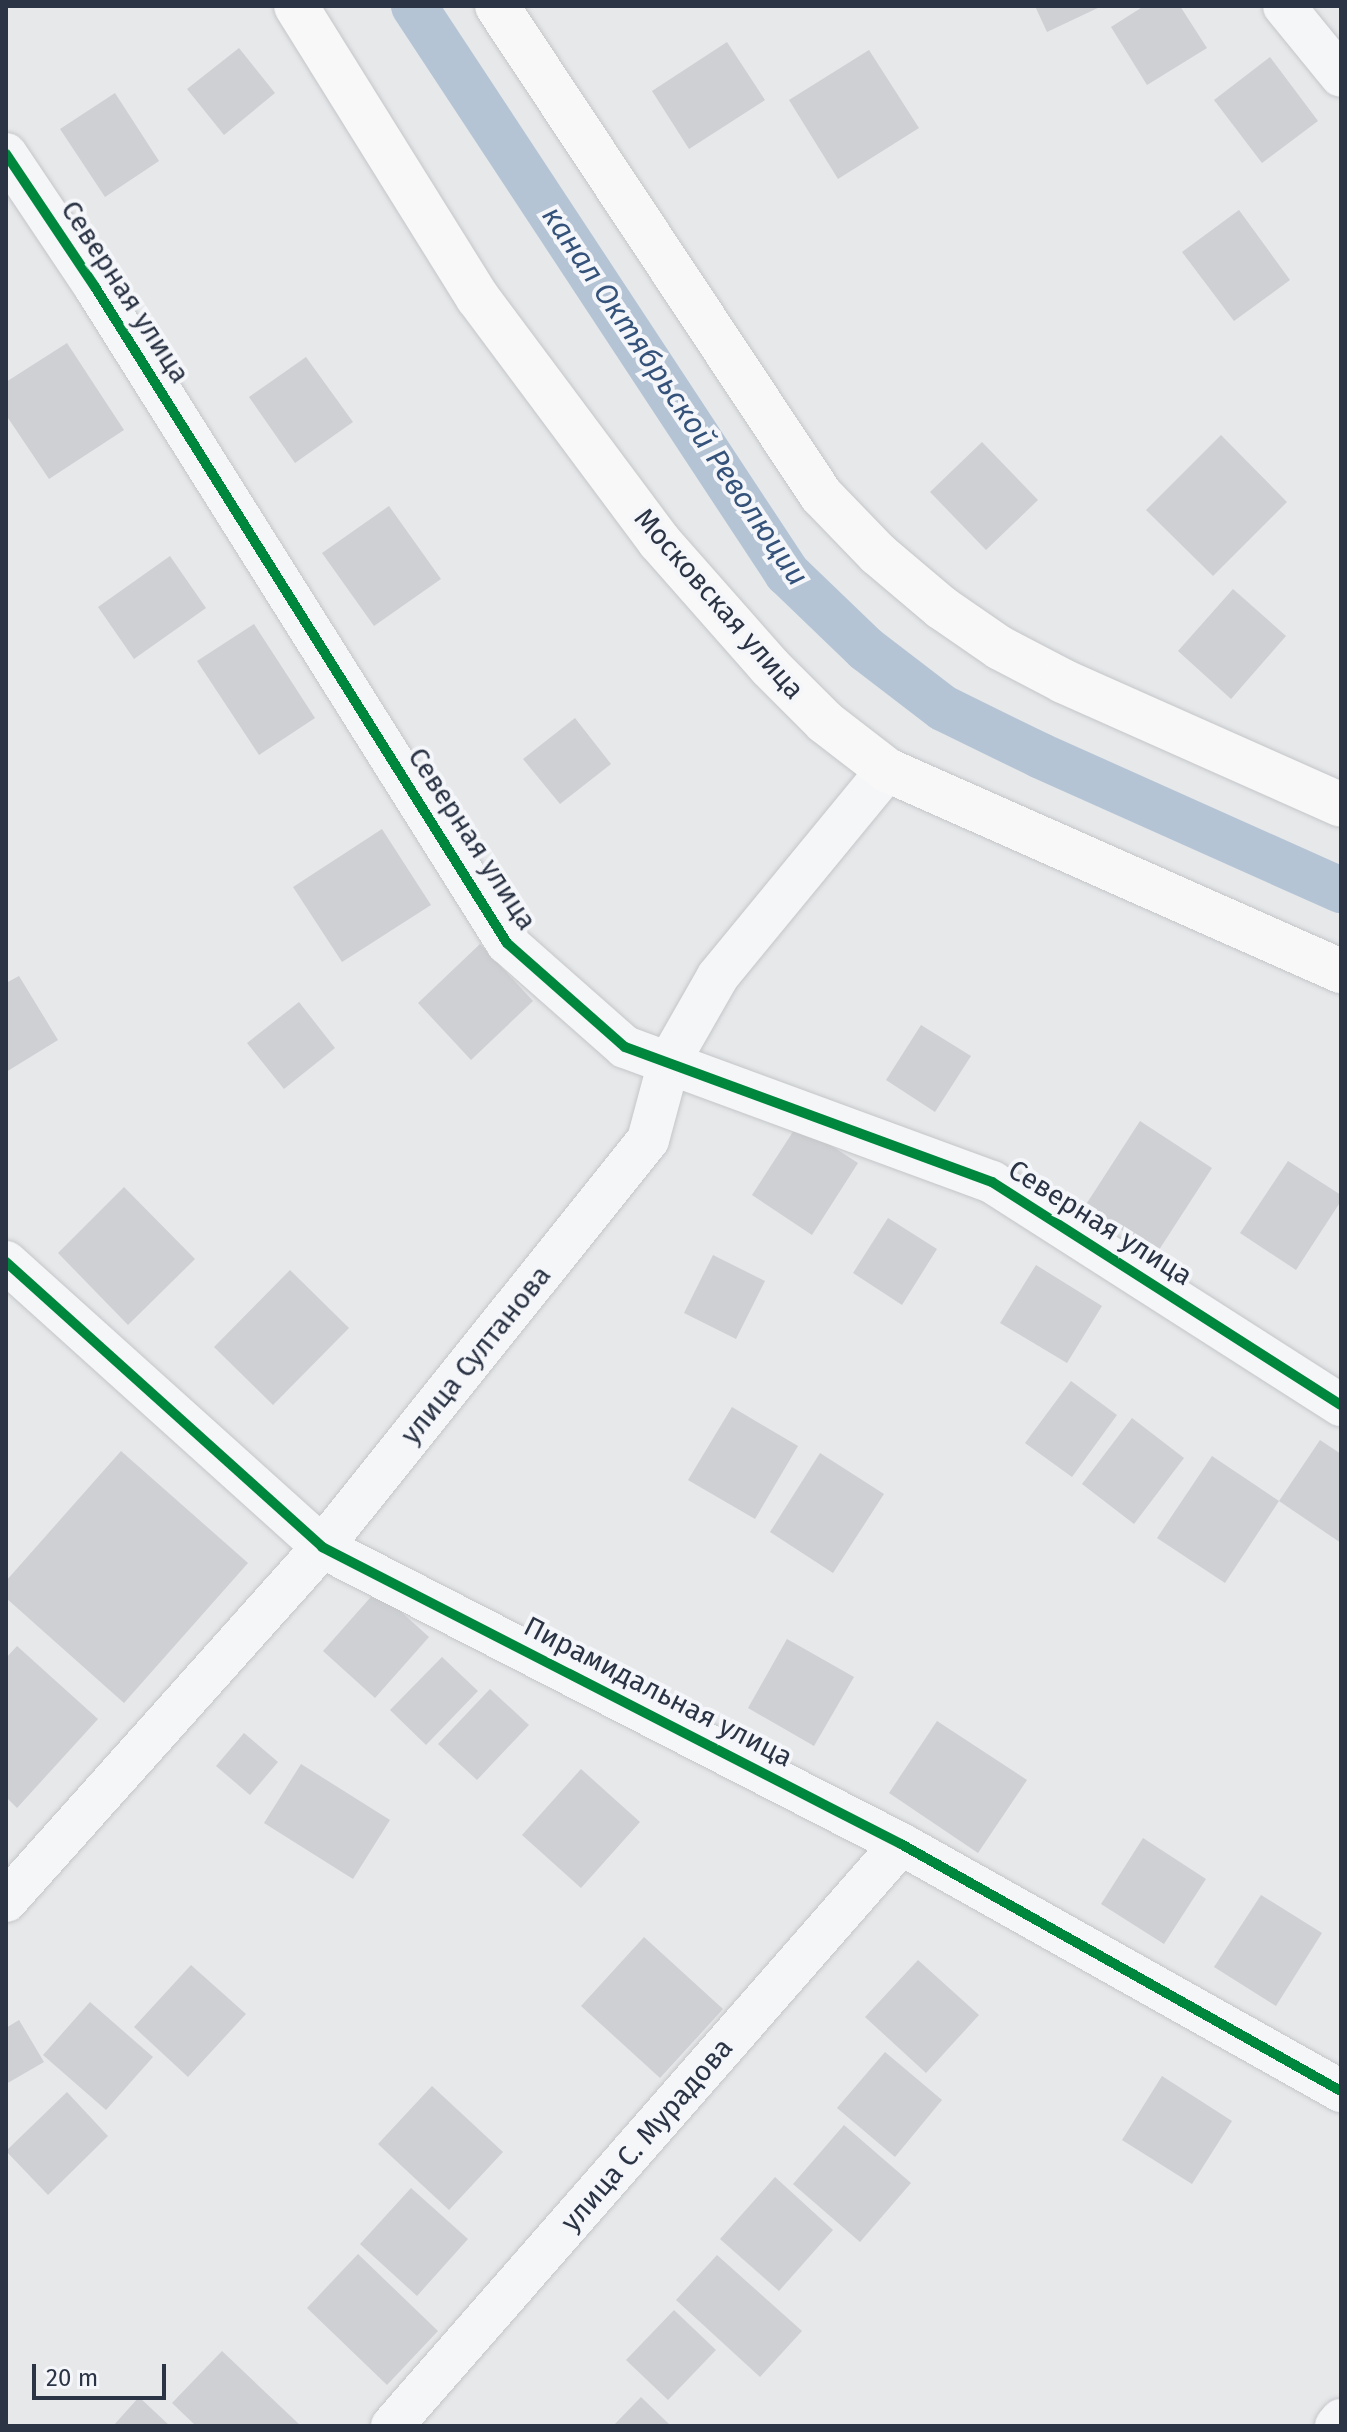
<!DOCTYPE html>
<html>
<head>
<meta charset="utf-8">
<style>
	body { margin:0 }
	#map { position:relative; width:1347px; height:2432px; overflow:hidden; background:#e6e8ea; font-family:"Fira Sans",sans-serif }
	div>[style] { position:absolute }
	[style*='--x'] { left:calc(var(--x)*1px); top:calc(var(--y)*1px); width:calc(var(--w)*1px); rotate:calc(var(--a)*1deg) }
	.canal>* { height:46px; margin:-23px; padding:0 23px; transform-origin:23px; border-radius:23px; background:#b4c4d5 }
	.building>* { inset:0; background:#ced0d3 }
	.roads { filter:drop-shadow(0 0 2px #c4c6c8) drop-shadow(0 0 2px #c4c6c8) }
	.minor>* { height:42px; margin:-21px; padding:0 21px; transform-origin:21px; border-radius:21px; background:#f5f6f7 }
	.secondary>* { height:44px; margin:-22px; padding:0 22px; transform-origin:22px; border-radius:22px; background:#f8f8f8 }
	.cycleway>* { height:10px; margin:-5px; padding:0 5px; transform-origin:5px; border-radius:5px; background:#00873e }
	span { translate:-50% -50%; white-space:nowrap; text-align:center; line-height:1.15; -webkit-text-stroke:8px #f4f6f9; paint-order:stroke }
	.street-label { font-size:28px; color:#2b3445 }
	.water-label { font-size:30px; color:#34527a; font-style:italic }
	.frame { position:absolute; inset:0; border:8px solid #2b3445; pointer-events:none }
	.scale { position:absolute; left:32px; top:2364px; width:134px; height:36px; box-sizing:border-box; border:4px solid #2b3445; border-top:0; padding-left:10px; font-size:24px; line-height:28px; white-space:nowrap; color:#2b3445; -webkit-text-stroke:6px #f4f6f9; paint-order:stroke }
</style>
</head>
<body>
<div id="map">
	<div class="canal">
		<div style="--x:414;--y:6;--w:679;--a:56.66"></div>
		<div style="--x:787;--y:573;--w:110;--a:43.9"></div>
		<div style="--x:866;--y:649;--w:97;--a:37.5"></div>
		<div style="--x:943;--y:708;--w:109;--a:26.1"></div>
		<div style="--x:1041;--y:756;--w:329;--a:24.1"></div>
	</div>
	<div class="building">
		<div style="clip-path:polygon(1035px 6px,1102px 6px,1047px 32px)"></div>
		<div style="clip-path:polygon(1144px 6px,1180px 6px,1207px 48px,1147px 85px,1111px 27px)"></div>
		<div style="clip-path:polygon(727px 42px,765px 100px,689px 149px,652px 91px)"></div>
		<div style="clip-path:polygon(239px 48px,275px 93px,224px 135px,187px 89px)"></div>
		<div style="clip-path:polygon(869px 50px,919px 128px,838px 179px,789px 100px)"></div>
		<div style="clip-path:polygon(1270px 57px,1318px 121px,1262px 163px,1214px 100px)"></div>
		<div style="clip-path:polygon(115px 93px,159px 161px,105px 197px,60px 129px)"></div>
		<div style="clip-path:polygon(1239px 210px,1290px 280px,1234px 321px,1182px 252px)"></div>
		<div style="clip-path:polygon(67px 343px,124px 430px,49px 479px,6px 415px,6px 382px)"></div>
		<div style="clip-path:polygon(306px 357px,353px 422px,295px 463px,249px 397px)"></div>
		<div style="clip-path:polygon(1221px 435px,1287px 502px,1213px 576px,1146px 510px)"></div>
		<div style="clip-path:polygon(982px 442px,1038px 500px,986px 550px,930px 492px)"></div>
		<div style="clip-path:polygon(389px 506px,441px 579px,374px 626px,322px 553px)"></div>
		<div style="clip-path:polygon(170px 556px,206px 608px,134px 659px,98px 607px)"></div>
		<div style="clip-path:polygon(1233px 589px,1286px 636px,1231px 699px,1178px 651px)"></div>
		<div style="clip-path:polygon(254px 624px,315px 718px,259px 755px,197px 661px)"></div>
		<div style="clip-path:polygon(575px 718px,611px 764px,560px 804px,523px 759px)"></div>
		<div style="clip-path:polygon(382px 829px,431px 905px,342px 962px,293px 887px)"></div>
		<div style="clip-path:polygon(480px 944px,533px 1001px,471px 1060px,418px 1003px)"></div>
		<div style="clip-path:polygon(19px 976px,58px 1040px,6px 1072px,6px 983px)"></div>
		<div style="clip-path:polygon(299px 1002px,335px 1048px,284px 1089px,247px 1043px)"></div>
		<div style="clip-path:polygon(921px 1025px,971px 1056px,935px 1112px,886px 1080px)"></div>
		<div style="clip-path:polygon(1140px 1121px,1212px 1168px,1157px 1253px,1085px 1206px)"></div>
		<div style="clip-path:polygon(798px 1124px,858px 1163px,812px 1235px,752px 1195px)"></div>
		<div style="clip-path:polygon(1288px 1161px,1341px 1195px,1341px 1201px,1296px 1270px,1240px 1233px)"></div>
		<div style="clip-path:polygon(124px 1187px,195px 1259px,128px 1325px,58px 1253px)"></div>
		<div style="clip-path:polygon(888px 1218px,937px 1249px,902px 1305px,853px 1273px)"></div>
		<div style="clip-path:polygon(713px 1255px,765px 1281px,736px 1339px,684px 1313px)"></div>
		<div style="clip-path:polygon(1036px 1265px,1102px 1306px,1067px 1363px,1000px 1323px)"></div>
		<div style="clip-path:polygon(290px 1270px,349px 1328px,273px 1405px,214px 1347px)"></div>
		<div style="clip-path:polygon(1071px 1381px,1117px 1415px,1072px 1477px,1025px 1443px)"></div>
		<div style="clip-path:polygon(732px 1407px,798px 1446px,755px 1519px,688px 1480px)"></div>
		<div style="clip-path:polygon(1132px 1418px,1184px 1458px,1134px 1524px,1082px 1484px)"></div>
		<div style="clip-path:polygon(1320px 1440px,1341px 1454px,1341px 1543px,1279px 1501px)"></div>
		<div style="clip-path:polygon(121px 1451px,248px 1563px,124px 1703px,6px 1598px,6px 1581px)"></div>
		<div style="clip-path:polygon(820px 1453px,884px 1494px,833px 1573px,770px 1532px)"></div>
		<div style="clip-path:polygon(1212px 1456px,1279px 1501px,1225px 1583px,1157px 1538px)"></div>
		<div style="clip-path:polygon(377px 1590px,429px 1637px,375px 1698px,323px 1651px)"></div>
		<div style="clip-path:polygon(787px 1639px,854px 1677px,814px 1746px,748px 1708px)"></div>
		<div style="clip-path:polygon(17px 1646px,98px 1719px,17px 1808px,6px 1797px,6px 1658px)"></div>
		<div style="clip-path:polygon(442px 1657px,478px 1691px,426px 1745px,390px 1710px)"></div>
		<div style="clip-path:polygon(490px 1689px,529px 1725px,477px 1780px,438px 1744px)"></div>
		<div style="clip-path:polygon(937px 1721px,1027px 1780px,978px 1853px,889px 1793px)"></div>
		<div style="clip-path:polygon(244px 1733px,278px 1762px,250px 1795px,216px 1766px)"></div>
		<div style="clip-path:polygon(301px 1764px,390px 1820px,353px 1879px,264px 1823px)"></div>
		<div style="clip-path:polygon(581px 1769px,640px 1822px,581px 1888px,522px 1835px)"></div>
		<div style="clip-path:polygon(1143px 1838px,1206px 1879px,1164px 1944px,1101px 1904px)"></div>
		<div style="clip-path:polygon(1261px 1895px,1322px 1933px,1276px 2006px,1214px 1967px)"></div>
		<div style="clip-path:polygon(644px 1937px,723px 2009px,660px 2078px,581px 2006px)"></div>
		<div style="clip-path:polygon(918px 1960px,979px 2015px,926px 2073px,865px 2017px)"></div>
		<div style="clip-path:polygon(191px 1965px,246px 2014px,188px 2077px,134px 2027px)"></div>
		<div style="clip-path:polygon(90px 2002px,153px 2057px,106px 2110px,43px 2055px)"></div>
		<div style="clip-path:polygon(19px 2020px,44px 2062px,6px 2084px,6px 2028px)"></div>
		<div style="clip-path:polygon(885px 2052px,942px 2100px,895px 2157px,837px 2108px)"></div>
		<div style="clip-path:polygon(1162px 2076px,1232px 2121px,1192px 2184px,1122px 2140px)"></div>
		<div style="clip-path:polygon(432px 2086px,503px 2152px,449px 2210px,378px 2144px)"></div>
		<div style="clip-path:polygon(67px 2092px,108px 2136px,48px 2195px,6px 2151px)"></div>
		<div style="clip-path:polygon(844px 2125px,911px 2183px,860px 2242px,793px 2184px)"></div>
		<div style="clip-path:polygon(775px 2177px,833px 2230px,779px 2291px,720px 2239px)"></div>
		<div style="clip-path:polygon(411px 2188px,468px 2239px,417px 2296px,360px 2244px)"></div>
		<div style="clip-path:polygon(358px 2254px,438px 2331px,387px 2385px,307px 2308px)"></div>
		<div style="clip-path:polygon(717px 2255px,802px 2331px,760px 2377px,676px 2300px)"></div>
		<div style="clip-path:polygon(674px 2310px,716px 2350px,668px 2400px,626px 2360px)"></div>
		<div style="clip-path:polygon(222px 2351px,301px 2426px,196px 2426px,172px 2403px)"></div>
		<div style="clip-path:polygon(139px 2397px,170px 2426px,113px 2426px)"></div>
		<div style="clip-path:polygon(641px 2397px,671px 2426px,613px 2426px)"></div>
	</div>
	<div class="roads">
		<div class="minor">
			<div style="--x:1284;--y:6;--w:90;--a:50.8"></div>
			<div style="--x:6;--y:154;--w:160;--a:56.2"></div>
			<div style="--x:95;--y:287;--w:775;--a:57.87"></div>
			<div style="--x:507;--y:943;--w:157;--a:41.4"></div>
			<div style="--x:625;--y:1047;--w:391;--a:20.2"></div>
			<div style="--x:992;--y:1182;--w:414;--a:32.6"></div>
			<div style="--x:6;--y:1262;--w:426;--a:42"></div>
			<div style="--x:322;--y:1547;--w:651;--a:27.16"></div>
			<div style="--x:901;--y:1844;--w:505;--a:29.31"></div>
			<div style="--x:6;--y:1901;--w:475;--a:-48.2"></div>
			<div style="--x:322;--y:1547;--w:521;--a:-51.31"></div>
			<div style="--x:648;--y:1140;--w:81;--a:-74.9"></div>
			<div style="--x:669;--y:1062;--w:99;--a:-60.3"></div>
			<div style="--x:718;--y:976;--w:266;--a:-50.6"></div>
			<div style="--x:392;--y:2426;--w:773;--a:-48.83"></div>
			<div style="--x:1336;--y:2426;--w:8;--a:-50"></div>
		</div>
		<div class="secondary">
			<div style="--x:296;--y:6;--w:344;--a:58.1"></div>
			<div style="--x:478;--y:298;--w:303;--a:53.3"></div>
			<div style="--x:659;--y:541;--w:168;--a:48.6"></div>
			<div style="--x:770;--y:667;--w:78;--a:45"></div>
			<div style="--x:825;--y:722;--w:78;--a:37.7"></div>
			<div style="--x:887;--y:770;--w:497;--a:23.9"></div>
			<div style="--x:497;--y:6;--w:587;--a:56.47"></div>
			<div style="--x:821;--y:495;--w:82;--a:46"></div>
			<div style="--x:878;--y:554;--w:84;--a:40.2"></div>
			<div style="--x:942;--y:608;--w:70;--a:34.6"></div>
			<div style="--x:1000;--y:648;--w:71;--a:27.6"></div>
			<div style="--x:1063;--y:681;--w:304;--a:24"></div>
		</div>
	</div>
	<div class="cycleway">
		<div style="--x:6;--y:154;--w:160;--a:56.2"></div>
		<div style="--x:95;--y:287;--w:775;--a:57.87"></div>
		<div style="--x:507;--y:943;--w:157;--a:41.4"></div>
		<div style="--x:625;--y:1047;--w:391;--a:20.2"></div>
		<div style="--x:992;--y:1182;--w:414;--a:32.6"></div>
		<div style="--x:6;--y:1262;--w:426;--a:42"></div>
		<div style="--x:322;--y:1547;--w:651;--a:27.16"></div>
		<div style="--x:901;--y:1844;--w:505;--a:29.31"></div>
	</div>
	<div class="street-label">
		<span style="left:125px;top:292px;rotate:57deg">Северная улица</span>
		<span style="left:719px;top:604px;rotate:49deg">Московская улица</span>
		<span style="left:472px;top:839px;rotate:57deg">Северная улица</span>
		<span style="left:1100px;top:1223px;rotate:32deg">Северная улица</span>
		<span style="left:476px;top:1355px;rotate:-51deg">улица Султанова</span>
		<span style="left:658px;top:1692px;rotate:27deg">Пирамидальная улица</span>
		<span style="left:647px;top:2135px;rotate:-49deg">улица С. Мурадова</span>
	</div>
	<div class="water-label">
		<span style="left:675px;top:396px;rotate:56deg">канал Октябрьской Революции</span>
	</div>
	<div class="frame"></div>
	<div class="scale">20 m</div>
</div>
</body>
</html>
